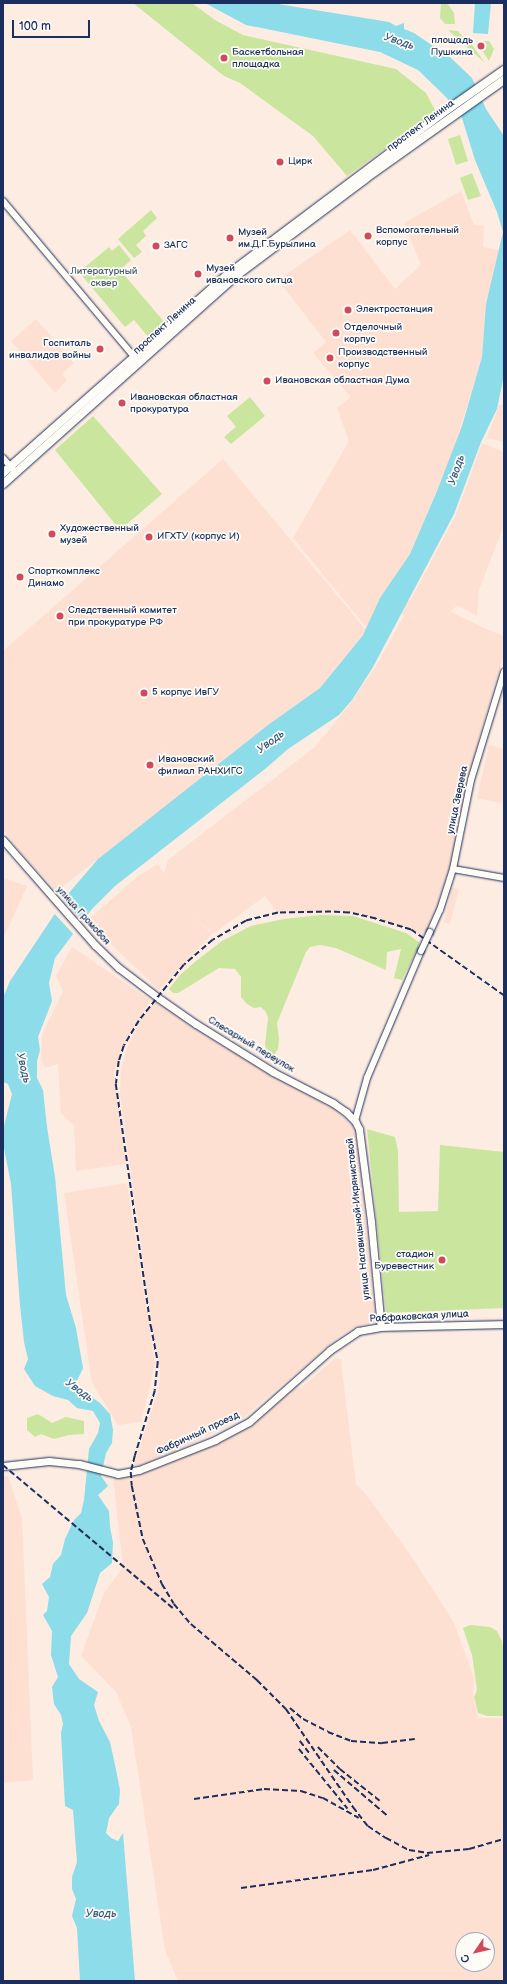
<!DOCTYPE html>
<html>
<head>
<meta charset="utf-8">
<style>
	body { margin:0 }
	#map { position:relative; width:507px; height:1984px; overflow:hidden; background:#fdece1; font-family:"Balsamiq Sans",sans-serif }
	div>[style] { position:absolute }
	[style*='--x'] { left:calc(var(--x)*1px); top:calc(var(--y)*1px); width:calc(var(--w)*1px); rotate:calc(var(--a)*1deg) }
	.built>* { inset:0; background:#fde0d2 }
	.green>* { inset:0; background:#cae69e }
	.water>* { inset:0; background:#8cdce9 }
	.pier>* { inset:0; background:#fdece1 }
	.roads { filter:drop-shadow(0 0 1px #1b2f5e) drop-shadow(0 0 1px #1b2f5e) }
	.tertiary>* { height:6px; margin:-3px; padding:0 3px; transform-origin:3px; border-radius:3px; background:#fdfcf7 }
	.secondary>* { height:7px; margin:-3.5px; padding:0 3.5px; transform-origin:3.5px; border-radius:3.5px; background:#fdfcf7 }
	.trunk>* { height:8px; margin:-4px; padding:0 4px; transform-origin:4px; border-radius:4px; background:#fdfcf7 }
	.rail>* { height:1.5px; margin-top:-0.75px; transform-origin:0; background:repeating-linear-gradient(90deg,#1b2f5e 0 6px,transparent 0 9px) }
	.bridges { filter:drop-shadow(0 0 1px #1b2f5e) drop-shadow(0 0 1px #1b2f5e) }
	.tertiary-bridge>* { height:6px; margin:-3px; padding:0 3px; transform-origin:3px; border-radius:3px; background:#fdfcf7 }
	.dots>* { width:11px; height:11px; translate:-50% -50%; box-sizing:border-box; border:2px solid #fdfcf7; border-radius:50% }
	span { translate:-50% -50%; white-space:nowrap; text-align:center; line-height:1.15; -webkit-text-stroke:3.5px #fdfcf7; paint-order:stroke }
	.poi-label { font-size:10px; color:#1b2f5e }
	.right { translate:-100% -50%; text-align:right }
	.left { translate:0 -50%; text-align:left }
	.street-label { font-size:10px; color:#1b2f5e }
	.park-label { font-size:10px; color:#475d6e }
	.water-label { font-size:11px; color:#375a81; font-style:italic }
	.frame { position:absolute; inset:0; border:4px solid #1b2f5e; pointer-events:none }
	.north { position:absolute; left:455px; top:1932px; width:40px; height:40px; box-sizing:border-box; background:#fdfcf7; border:1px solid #a3aaba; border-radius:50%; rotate:236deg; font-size:11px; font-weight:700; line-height:16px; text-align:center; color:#1b2f5e }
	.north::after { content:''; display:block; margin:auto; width:14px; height:18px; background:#d1495b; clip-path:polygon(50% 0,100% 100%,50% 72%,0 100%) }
	.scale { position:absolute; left:12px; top:20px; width:78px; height:18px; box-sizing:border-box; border:2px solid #1b2f5e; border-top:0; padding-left:5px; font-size:12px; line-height:14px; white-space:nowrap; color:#1b2f5e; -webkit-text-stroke:3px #fdfcf7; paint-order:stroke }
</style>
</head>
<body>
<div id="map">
	<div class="built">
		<div style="clip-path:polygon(461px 191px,474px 225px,484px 226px,483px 247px,499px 250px,486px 304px,482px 357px,453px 452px,410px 554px,389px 587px,410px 601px,456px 515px,482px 443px,504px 452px,504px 525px,479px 590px,477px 616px,457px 605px,451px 612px,486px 629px,504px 636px,504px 655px,479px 738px,453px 866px,426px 940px,411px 929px,350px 912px,331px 911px,277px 913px,265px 896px,213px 934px,190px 913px,212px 934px,159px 990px,87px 921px,137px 877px,158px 864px,164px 873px,168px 860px,315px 747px,350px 704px,376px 666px,404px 616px,380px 598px,367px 628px,293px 538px,349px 441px,337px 408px,351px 397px,313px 353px,326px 342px,278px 280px,350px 230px,395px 289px,421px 265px,404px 223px)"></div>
		<div style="clip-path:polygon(36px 319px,74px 363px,62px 374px,67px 380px,55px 393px,11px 341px)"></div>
		<div style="clip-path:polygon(504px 395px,504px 442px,487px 438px,499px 405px,503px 405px)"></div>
		<div style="clip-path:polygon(223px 459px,366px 630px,320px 688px,268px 725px,57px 891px,24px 856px,3px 830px,3px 651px)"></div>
		<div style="clip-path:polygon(489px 745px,504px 749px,504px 795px,502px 803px,477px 798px)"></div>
		<div style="clip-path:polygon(3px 878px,27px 886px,3px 939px)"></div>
		<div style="clip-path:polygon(452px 888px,459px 889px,450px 924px,444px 922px)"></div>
		<div style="clip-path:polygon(72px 947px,150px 1000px,124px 1046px,114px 1073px,126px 1164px,76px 1171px,74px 1125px,61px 1113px,58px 1064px,45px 1068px,41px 1060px,42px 1035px,63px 991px,56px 976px)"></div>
		<div style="clip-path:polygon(156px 1000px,333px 1107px,352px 1125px,357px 1133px,376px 1322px,355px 1327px,340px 1336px,245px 1416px,182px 1448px,133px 1468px,159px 1388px,160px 1369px,152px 1326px,120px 1094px,121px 1069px,127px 1048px,140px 1021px)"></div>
		<div style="clip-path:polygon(127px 1183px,155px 1364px,141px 1422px,118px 1425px,92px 1383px,64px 1193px)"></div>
		<div style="clip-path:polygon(evenodd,335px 1358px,341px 1360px,356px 1485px,364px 1492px,412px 1557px,454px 1623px,474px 1678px,473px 1696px,478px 1718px,504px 1718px,504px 1981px,178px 1981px,165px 1950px,131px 1727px,116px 1692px,81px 1656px,104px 1593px,123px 1567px,113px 1476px,137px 1472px,175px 1460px,234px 1432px,295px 1383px,301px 1388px,335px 1358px,463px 1940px,487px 1940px,487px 1964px,463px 1964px,463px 1940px)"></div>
		<div style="clip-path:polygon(3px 1476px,8px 1476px,22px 1519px,33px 1780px,3px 1783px)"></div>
	</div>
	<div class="green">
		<div style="clip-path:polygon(133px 3px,192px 3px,215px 20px,243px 35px,396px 69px,426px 93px,436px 112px,347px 176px,313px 136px,240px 83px,224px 76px)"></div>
		<div style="clip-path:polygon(441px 3px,447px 3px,454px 13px,455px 24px,445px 24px,440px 18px)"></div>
		<div style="clip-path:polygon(448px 30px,458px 31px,464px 38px,470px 42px,485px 63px)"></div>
		<div style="clip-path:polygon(476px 41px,489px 41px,494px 49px,489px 61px)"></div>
		<div style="clip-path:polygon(460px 135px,468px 161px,456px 165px,448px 139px)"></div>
		<div style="clip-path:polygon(472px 173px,481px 196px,468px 200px,460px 178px)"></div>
		<div style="clip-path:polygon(151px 210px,157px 218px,143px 231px,146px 236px,136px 245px,142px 252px,134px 258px,118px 239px)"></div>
		<div style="clip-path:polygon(119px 245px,131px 260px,120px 270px,166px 324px,149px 338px,134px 320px,125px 327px,79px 272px,109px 247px,112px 251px)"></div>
		<div style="clip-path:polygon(250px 397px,265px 416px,231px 444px,224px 437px,236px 427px,227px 416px)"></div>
		<div style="clip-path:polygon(93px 416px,162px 494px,120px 530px,55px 450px)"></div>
		<div style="clip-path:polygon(320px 915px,353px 916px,406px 933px,420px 943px,402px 980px,394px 978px,401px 949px,387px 952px,386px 970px,336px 948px,320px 945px,310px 947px,306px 952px,277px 1023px,279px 1039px,278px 1049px,274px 1055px,267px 1053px,265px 1044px,268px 1018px,266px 1012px,261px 1007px,254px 1008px,247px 1004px,241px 997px,241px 977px,235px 969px,219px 968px,178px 993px,173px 993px,169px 989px,180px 975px,196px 961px,222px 941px,251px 926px,284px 919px)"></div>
		<div style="clip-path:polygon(367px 1129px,395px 1137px,398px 1151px,399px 1212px,438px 1211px,440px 1145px,504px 1152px,504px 1308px,386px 1313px)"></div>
		<div style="clip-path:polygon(38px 1414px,52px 1423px,66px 1417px,84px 1421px,84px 1434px,69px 1435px,54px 1439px,41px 1434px,35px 1437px,27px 1430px,27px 1418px)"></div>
		<div style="clip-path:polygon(470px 1625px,490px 1627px,497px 1631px,502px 1641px,504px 1656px,504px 1716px,487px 1716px,478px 1713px,474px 1697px,477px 1690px,472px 1655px,463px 1628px)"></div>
	</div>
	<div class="water">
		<div style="clip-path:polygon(205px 3px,272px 3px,389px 22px,396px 26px,404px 23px,404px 29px,414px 33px,451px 58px,472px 78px,486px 109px,504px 136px,504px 375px,497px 409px,481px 442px,454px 514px,373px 667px,352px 700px,339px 715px,288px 749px,265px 769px,115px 886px,92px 909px,55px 958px,49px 983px,52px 1001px,38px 1037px,40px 1050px,37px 1061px,37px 1078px,43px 1090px,47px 1127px,55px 1177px,66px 1295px,76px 1328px,83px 1368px,75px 1385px,100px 1403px,110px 1414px,113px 1430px,112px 1443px,106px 1453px,101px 1476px,108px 1486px,98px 1495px,109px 1511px,110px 1527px,113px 1543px,112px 1563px,100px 1573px,87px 1613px,71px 1636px,69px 1664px,79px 1679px,98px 1692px,94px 1705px,99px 1721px,110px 1742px,114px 1760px,120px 1790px,119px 1804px,109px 1818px,106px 1833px,111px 1838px,118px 1841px,123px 1833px,135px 1981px,80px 1981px,77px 1928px,72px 1916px,76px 1899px,72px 1889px,72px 1877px,77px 1862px,73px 1810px,65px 1806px,61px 1733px,63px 1724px,61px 1715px,54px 1704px,52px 1687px,58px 1677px,51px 1655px,52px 1631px,43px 1615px,47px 1611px,49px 1597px,42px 1584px,50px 1577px,53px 1564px,61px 1555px,65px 1539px,74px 1520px,81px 1513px,84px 1500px,89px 1449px,98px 1433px,100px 1423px,93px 1411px,77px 1408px,68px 1400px,53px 1396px,35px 1386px,24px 1369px,28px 1359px,24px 1342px,20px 1305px,11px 1184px,3px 1143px,4px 1126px,12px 1094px,8px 1084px,3px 1082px,3px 998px,10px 981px,68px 894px,98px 859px,268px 725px,320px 688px,363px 635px,380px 598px,410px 554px,437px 491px,462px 426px,482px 357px,486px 304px,503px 232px,497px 212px,475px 160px,462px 118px,446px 97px,418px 70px,380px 52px,246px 25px)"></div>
		<div style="clip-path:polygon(475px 3px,491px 3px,488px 34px,473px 33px)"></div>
	</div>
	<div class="pier">
		<div style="clip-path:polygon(62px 899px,84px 922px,74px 935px,53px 912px)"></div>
	</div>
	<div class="roads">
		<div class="tertiary">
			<div style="--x:3;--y:201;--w:205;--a:49.9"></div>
			<div style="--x:3;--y:458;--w:15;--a:48"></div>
			<div style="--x:453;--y:869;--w:52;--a:10"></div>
			<div style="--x:430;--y:932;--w:24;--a:-66"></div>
			<div style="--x:440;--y:910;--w:43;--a:-72.4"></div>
			<div style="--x:453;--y:869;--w:91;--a:-78.6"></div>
			<div style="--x:471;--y:780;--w:113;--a:-73"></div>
			<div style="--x:355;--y:1121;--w:45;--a:-74.4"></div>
			<div style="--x:367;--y:1078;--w:138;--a:-67"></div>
		</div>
		<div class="secondary">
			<div style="--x:3;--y:840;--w:140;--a:48.8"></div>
			<div style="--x:95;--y:945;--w:33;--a:44"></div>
			<div style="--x:119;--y:968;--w:48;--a:37.3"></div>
			<div style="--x:157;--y:997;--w:47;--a:34.7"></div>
			<div style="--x:196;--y:1024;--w:91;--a:31.9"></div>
			<div style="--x:273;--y:1072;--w:68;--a:27.3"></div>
			<div style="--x:333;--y:1103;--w:16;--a:35"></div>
			<div style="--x:346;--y:1112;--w:13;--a:45"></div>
			<div style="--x:355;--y:1121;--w:9;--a:63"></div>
			<div style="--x:359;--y:1129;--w:94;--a:82.6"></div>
			<div style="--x:371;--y:1222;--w:105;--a:84.6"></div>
			<div style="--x:3;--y:1466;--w:46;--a:-6.2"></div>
			<div style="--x:49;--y:1461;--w:30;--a:6"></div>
			<div style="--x:79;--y:1464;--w:40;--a:14.4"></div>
			<div style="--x:118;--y:1474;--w:21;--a:-11"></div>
			<div style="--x:139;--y:1470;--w:82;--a:-21.5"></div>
			<div style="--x:215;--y:1440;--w:38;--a:-28"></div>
			<div style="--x:249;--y:1422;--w:108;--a:-41.6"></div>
			<div style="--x:330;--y:1350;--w:34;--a:-34"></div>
			<div style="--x:358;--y:1331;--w:23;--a:-10"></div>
			<div style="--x:381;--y:1327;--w:123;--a:-1.4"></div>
		</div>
		<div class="trunk">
			<div style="--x:3;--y:473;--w:299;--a:-41.5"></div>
			<div style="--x:227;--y:275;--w:266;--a:-36.9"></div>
			<div style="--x:440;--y:115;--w:78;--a:-35.1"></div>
			<div style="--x:3;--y:484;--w:307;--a:-41.8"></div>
			<div style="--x:232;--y:279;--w:166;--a:-36.9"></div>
			<div style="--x:365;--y:179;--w:171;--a:-35.5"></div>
		</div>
	</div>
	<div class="rail">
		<div style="--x:504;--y:996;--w:114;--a:-144.6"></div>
		<div style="--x:411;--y:930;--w:37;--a:-163"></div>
		<div style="--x:376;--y:919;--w:28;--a:-167"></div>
		<div style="--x:349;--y:913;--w:18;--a:-177"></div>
		<div style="--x:331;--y:912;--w:53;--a:178.9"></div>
		<div style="--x:278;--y:913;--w:33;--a:166"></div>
		<div style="--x:246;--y:921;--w:38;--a:150"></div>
		<div style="--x:213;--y:940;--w:38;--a:139"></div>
		<div style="--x:184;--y:965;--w:72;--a:128.8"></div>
		<div style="--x:139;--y:1021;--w:29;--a:121"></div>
		<div style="--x:124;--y:1046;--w:16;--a:108"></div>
		<div style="--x:119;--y:1061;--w:23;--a:97"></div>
		<div style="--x:116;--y:1084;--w:245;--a:81.8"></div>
		<div style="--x:151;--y:1326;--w:37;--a:79"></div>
		<div style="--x:158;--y:1362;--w:29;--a:96"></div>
		<div style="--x:155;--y:1391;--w:68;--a:107.1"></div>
		<div style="--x:135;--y:1456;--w:16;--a:104"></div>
		<div style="--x:131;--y:1472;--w:14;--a:86"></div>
		<div style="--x:132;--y:1486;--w:54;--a:78.3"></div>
		<div style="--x:143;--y:1539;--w:49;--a:67.1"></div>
		<div style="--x:162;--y:1584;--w:23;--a:59"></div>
		<div style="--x:174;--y:1604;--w:26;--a:50"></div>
		<div style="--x:191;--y:1624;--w:87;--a:40.3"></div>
		<div style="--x:257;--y:1680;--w:41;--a:45"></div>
		<div style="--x:286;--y:1709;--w:119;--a:55.6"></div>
		<div style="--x:353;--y:1807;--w:24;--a:52"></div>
		<div style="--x:368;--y:1826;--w:22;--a:34"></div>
		<div style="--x:386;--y:1838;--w:26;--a:28"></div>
		<div style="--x:409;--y:1850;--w:18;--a:9"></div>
		<div style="--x:427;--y:1853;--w:42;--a:-5.4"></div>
		<div style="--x:469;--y:1849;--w:36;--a:-16"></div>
		<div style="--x:3;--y:1465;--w:225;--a:40.1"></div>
		<div style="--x:290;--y:1708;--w:17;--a:40"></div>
		<div style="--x:303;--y:1719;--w:28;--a:27"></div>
		<div style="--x:328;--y:1732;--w:25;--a:21"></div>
		<div style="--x:351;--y:1741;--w:31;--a:4"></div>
		<div style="--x:382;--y:1743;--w:33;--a:-7"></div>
		<div style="--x:300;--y:1741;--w:16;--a:52"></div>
		<div style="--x:318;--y:1747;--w:31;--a:45"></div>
		<div style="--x:340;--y:1769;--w:51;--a:38.7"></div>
		<div style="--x:299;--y:1749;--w:77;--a:50.8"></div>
		<div style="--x:334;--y:1770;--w:72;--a:40.5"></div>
		<div style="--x:194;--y:1799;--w:71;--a:-8.1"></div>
		<div style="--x:264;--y:1789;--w:37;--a:3"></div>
		<div style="--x:301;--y:1791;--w:23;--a:18"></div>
		<div style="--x:323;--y:1798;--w:41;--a:29.1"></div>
		<div style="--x:241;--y:1888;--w:133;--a:-7.8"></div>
		<div style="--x:373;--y:1870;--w:58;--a:-15"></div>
	</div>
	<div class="bridges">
		<div class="tertiary-bridge">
			<div style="--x:421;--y:951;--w:21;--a:-65"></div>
		</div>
	</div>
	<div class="dots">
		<div style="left:481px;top:46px;background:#d1495b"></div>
		<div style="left:224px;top:58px;background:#d1495b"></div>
		<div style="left:280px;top:162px;background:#d1495b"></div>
		<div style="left:368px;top:236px;background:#d1495b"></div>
		<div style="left:230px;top:238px;background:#d1495b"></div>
		<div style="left:156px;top:246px;background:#d1495b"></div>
		<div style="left:198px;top:274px;background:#d1495b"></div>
		<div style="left:348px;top:310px;background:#d1495b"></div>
		<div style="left:336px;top:333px;background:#d1495b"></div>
		<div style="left:100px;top:349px;background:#d1495b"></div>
		<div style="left:330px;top:358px;background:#d1495b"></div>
		<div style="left:267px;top:381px;background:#d1495b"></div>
		<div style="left:122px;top:403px;background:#d1495b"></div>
		<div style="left:52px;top:534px;background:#d1495b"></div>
		<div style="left:149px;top:537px;background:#d1495b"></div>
		<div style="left:20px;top:577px;background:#d1495b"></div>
		<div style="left:60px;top:616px;background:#d1495b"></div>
		<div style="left:144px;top:693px;background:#d1495b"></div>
		<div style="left:150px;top:765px;background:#d1495b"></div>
		<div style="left:442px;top:1260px;background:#d1495b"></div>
	</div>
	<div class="poi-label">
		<span class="right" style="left:473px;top:46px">площадь<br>Пушкина</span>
		<span class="left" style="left:232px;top:58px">Баскетбольная<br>площадка</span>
		<span class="left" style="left:288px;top:162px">Цирк</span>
		<span class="left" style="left:376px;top:236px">Вспомогательный<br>корпус</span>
		<span class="left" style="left:238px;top:238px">Музей<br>им.Д.Г.Бурылина</span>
		<span class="left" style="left:164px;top:246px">ЗАГС</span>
		<span class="left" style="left:206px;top:274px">Музей<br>ивановского ситца</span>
		<span class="left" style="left:356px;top:310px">Электростанция</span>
		<span class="left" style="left:344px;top:333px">Отделочный<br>корпус</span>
		<span class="right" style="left:91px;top:349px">Госпиталь<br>инвалидов войны</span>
		<span class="left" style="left:338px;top:358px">Производственный<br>корпус</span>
		<span class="left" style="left:275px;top:381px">Ивановская областная Дума</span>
		<span class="left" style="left:130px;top:403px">Ивановская областная<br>прокуратура</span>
		<span class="left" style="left:60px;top:534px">Художественный<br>музей</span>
		<span class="left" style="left:157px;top:537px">ИГХТУ (корпус И)</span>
		<span class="left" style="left:28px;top:577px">Спорткомплекс<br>Динамо</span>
		<span class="left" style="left:68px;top:616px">Следственный комитет<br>при прокуратуре РФ</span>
		<span class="left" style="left:152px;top:693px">5 корпус ИвГУ</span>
		<span class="left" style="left:158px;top:765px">Ивановский<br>филиал РАНХИГС</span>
		<span class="right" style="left:434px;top:1260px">стадион<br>Буревестник</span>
	</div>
	<div class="street-label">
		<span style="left:421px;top:126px;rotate:-36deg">проспект Ленина</span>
		<span style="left:165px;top:326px;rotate:-42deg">проспект Ленина</span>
		<span style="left:458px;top:800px;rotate:-78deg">улица Зверева</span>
		<span style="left:83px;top:916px;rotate:48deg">улица Громобоя</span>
		<span style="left:251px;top:1045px;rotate:31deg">Слесарный переулок</span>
		<span style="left:359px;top:1219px;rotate:-96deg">улица Наговицыной-Икрянистовой</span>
		<span style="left:419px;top:1317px;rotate:-3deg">Рабфаковская улица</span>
		<span style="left:198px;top:1434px;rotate:-25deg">Фабричный проезд</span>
	</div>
	<div class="park-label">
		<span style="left:104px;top:277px">Литературный<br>сквер</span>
	</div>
	<div class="water-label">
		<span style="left:399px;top:42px;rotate:19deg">Уводь</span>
		<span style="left:457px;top:470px;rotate:-71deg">Уводь</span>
		<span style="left:271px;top:742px;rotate:-37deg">Уводь</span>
		<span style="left:23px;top:1068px;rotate:77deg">Уводь</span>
		<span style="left:79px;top:1391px;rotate:36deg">Уводь</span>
		<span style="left:101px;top:1914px">Уводь</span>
	</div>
	<div class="frame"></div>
	<div class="north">С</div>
	<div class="scale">100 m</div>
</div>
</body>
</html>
